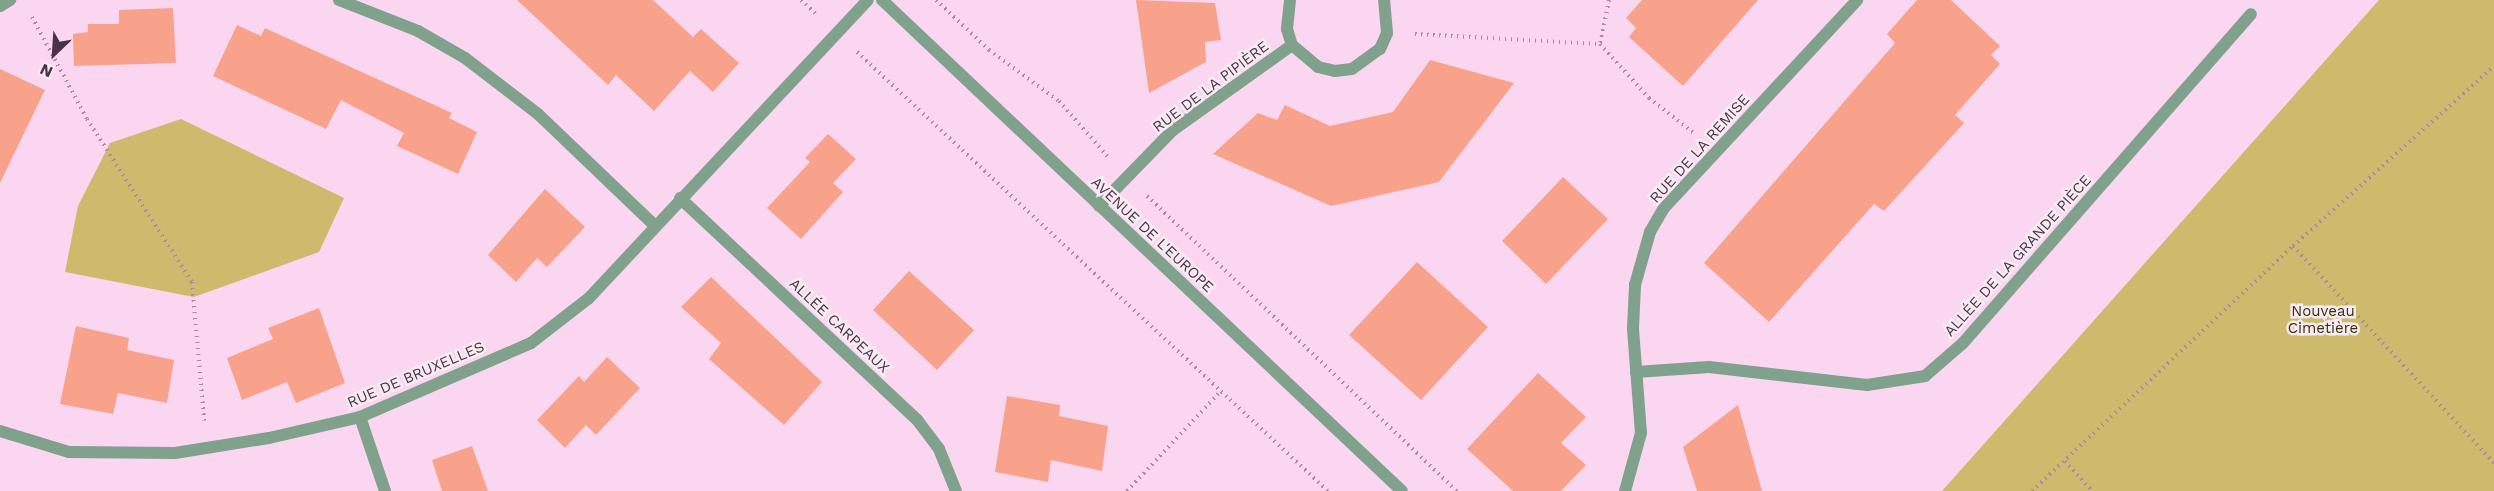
<!DOCTYPE html>
<html>
<head>
<meta charset="utf-8">
<style>
	body { margin:0 }
	#map { position:relative; width:2494px; height:491px; overflow:hidden; background:#fad6f1; font-family:"Work Sans",sans-serif }
	div>[style] { position:absolute }
	[style*='--x'] { left:calc(var(--x)*1px); top:calc(var(--y)*1px); width:calc(var(--w)*1px); rotate:calc(var(--a)*1deg) }
	.green>* { inset:0; background:#ceba6c }
	.building>* { inset:0; background:#f8a28b }
	.path>* { height:4px; margin-top:-2px; transform-origin:0; background:repeating-linear-gradient(90deg,#a88aa1 0 1.5px,transparent 0 6px) }
	.minor>* { height:12px; margin:-6px; padding:0 6px; transform-origin:6px; border-radius:6px; background:#80a18b }
	span { translate:-50% -50%; white-space:nowrap; text-align:center; line-height:1.15; -webkit-text-stroke:5px #f8ebf4; paint-order:stroke }
	.street-label { font-size:15px; color:#4b3345 }
	.park-label { font-size:15px; color:#39300a }
	.north { position:absolute; left:24px; top:24px; width:60px; height:60px; -webkit-text-stroke:4px #f8ebf4; paint-order:stroke; rotate:205deg; font-size:16px; font-weight:700; line-height:24px; text-align:center; color:#4b3345 }
	.north::after { content:''; display:block; margin:auto; width:21px; height:27px; background:#4b3345; clip-path:polygon(50% 0,100% 100%,50% 72%,0 100%) }
</style>
</head>
<body>
<div id="map">
	<div class="green">
		<div style="clip-path:polygon(2379px 0,2494px 0,2494px 491px,1942px 491px)"></div>
		<div style="clip-path:polygon(181px 119px,344px 198px,319px 252px,194px 297px,65px 272px,78px 206px,110px 143px)"></div>
	</div>
	<div class="building">
		<div style="clip-path:polygon(517px 0,653px 0,693px 37px,701px 29px,739px 63px,713px 92px,690px 71px,654px 111px,616px 75px,608px 85px)"></div>
		<div style="clip-path:polygon(1136px 0,1215px 3px,1221px 40px,1205px 42px,1206px 62px,1149px 93px)"></div>
		<div style="clip-path:polygon(1642px 0,1758px 0,1683px 86px,1629px 37px,1636px 28px,1626px 18px)"></div>
		<div style="clip-path:polygon(1917px 0,1951px 0,2000px 46px,1991px 55px,2000px 64px,1955px 115px,1964px 123px,1884px 211px,1874px 204px,1769px 322px,1704px 263px,1895px 43px,1887px 34px)"></div>
		<div style="clip-path:polygon(173px 8px,176px 63px,74px 66px,73px 34px,88px 32px,88px 24px,119px 24px,119px 10px)"></div>
		<div style="clip-path:polygon(237px 25px,261px 36px,265px 28px,452px 113px,449px 118px,477px 132px,458px 174px,397px 146px,404px 133px,341px 100px,326px 129px,213px 76px)"></div>
		<div style="clip-path:polygon(1430px 60px,1514px 83px,1439px 182px,1331px 206px,1213px 154px,1258px 113px,1277px 120px,1285px 105px,1330px 126px,1393px 112px)"></div>
		<div style="clip-path:polygon(0 69px,45px 90px,0 183px)"></div>
		<div style="clip-path:polygon(828px 134px,856px 159px,833px 183px,843px 192px,801px 239px,767px 208px,810px 162px,805px 158px)"></div>
		<div style="clip-path:polygon(1563px 177px,1608px 219px,1546px 284px,1502px 241px)"></div>
		<div style="clip-path:polygon(545px 189px,585px 227px,547px 267px,537px 258px,516px 282px,488px 255px)"></div>
		<div style="clip-path:polygon(1417px 262px,1488px 327px,1421px 400px,1349px 335px)"></div>
		<div style="clip-path:polygon(909px 271px,974px 330px,937px 370px,873px 310px)"></div>
		<div style="clip-path:polygon(711px 277px,822px 382px,784px 425px,709px 359px,721px 343px,681px 307px)"></div>
		<div style="clip-path:polygon(319px 308px,345px 383px,296px 403px,287px 382px,242px 400px,227px 358px,273px 339px,268px 328px)"></div>
		<div style="clip-path:polygon(76px 326px,129px 338px,127px 350px,174px 360px,167px 403px,118px 393px,113px 414px,60px 404px)"></div>
		<div style="clip-path:polygon(607px 357px,640px 388px,596px 435px,586px 425px,565px 448px,537px 420px,579px 376px,584px 382px)"></div>
		<div style="clip-path:polygon(1538px 373px,1586px 417px,1561px 443px,1586px 465px,1561px 491px,1513px 491px,1467px 449px)"></div>
		<div style="clip-path:polygon(1007px 396px,1060px 405px,1059px 416px,1108px 426px,1102px 471px,1051px 460px,1048px 482px,995px 472px)"></div>
		<div style="clip-path:polygon(1738px 405px,1762px 491px,1697px 491px,1683px 447px)"></div>
		<div style="clip-path:polygon(472px 446px,488px 491px,442px 491px,432px 460px)"></div>
	</div>
	<div class="path">
		<div style="--x:801;--y:0;--w:21;--a:43"></div>
		<div style="--x:936;--y:0;--w:73;--a:43.3"></div>
		<div style="--x:989;--y:50;--w:87;--a:36.1"></div>
		<div style="--x:1059;--y:101;--w:74;--a:48.8"></div>
		<div style="--x:1609;--y:0;--w:45;--a:101.6"></div>
		<div style="--x:1600;--y:44;--w:73;--a:47.8"></div>
		<div style="--x:1649;--y:98;--w:58;--a:38"></div>
		<div style="--x:32;--y:17;--w:116;--a:61.7"></div>
		<div style="--x:87;--y:119;--w:194;--a:57.2"></div>
		<div style="--x:192;--y:282;--w:139;--a:85"></div>
		<div style="--x:1415;--y:34;--w:185;--a:3.1"></div>
		<div style="--x:857;--y:52;--w:644;--a:42.99"></div>
		<div style="--x:1147;--y:196;--w:428;--a:43.6"></div>
		<div style="--x:2293;--y:246;--w:296;--a:47.2"></div>
		<div style="--x:2065;--y:461;--w:40;--a:48"></div>
		<div style="--x:1127;--y:491;--w:137;--a:-46.8"></div>
		<div style="--x:2032;--y:491;--w:358;--a:-43.2"></div>
		<div style="--x:2293;--y:246;--w:270;--a:-41.8"></div>
	</div>
	<div class="minor">
		<div style="--x:339;--y:0;--w:85;--a:21.4"></div>
		<div style="--x:418;--y:31;--w:54;--a:29.9"></div>
		<div style="--x:465;--y:58;--w:92;--a:37.5"></div>
		<div style="--x:538;--y:114;--w:159;--a:43.7"></div>
		<div style="--x:882;--y:0;--w:715;--a:43.36"></div>
		<div style="--x:1290;--y:0;--w:29;--a:96"></div>
		<div style="--x:1287;--y:29;--w:17;--a:73"></div>
		<div style="--x:1292;--y:45;--w:34;--a:40"></div>
		<div style="--x:1318;--y:67;--w:17;--a:13"></div>
		<div style="--x:1335;--y:71;--w:17;--a:-7"></div>
		<div style="--x:1352;--y:69;--w:34;--a:-36"></div>
		<div style="--x:1380;--y:49;--w:17;--a:-66"></div>
		<div style="--x:1387;--y:33;--w:33;--a:-95"></div>
		<div style="--x:0;--y:6;--w:12;--a:-31"></div>
		<div style="--x:680;--y:198;--w:326;--a:43.1"></div>
		<div style="--x:918;--y:421;--w:35;--a:53"></div>
		<div style="--x:939;--y:449;--w:45;--a:68"></div>
		<div style="--x:1099;--y:206;--w:106;--a:-45.8"></div>
		<div style="--x:1173;--y:130;--w:146;--a:-35.5"></div>
		<div style="--x:1636;--y:372;--w:73;--a:-3.9"></div>
		<div style="--x:1709;--y:367;--w:159;--a:6.5"></div>
		<div style="--x:1867;--y:385;--w:59;--a:-8.8"></div>
		<div style="--x:1925;--y:376;--w:50;--a:-41"></div>
		<div style="--x:1963;--y:343;--w:437;--a:-48.8"></div>
		<div style="--x:360;--y:417;--w:78;--a:71.3"></div>
		<div style="--x:0;--y:431;--w:72;--a:16.9"></div>
		<div style="--x:69;--y:452;--w:106;--a:0.5"></div>
		<div style="--x:175;--y:453;--w:95;--a:-9.1"></div>
		<div style="--x:269;--y:438;--w:93;--a:-13"></div>
		<div style="--x:360;--y:417;--w:186;--a:-23.4"></div>
		<div style="--x:531;--y:343;--w:73;--a:-37.8"></div>
		<div style="--x:589;--y:298;--w:408;--a:-46.9"></div>
		<div style="--x:1625;--y:491;--w:60;--a:-74.6"></div>
		<div style="--x:1641;--y:433;--w:105;--a:-94.4"></div>
		<div style="--x:1633;--y:328;--w:43;--a:-87.3"></div>
		<div style="--x:1635;--y:285;--w:55;--a:-74.2"></div>
		<div style="--x:1650;--y:232;--w:28;--a:-60"></div>
		<div style="--x:1664;--y:208;--w:284;--a:-47.1"></div>
	</div>
	<div class="street-label">
		<span style="left:1211px;top:87px;rotate:-37deg">RUE DE LA PIPIÈRE</span>
		<span style="left:1700px;top:149px;rotate:-48deg">RUE DE LA REMISE</span>
		<span style="left:1152px;top:235px;rotate:43deg">AVENUE DE L'EUROPE</span>
		<span style="left:2018px;top:256px;rotate:-48deg">ALLÉE DE LA GRANDE PIÈCE</span>
		<span style="left:839px;top:326px;rotate:43deg">ALLÉE CARPEAUX</span>
		<span style="left:416px;top:375px;rotate:-23deg">RUE DE BRUXELLES</span>
	</div>
	<div class="park-label">
		<span style="left:2323px;top:320px">Nouveau<br>Cimetière</span>
	</div>
	<div class="north">N</div>
</div>
</body>
</html>
